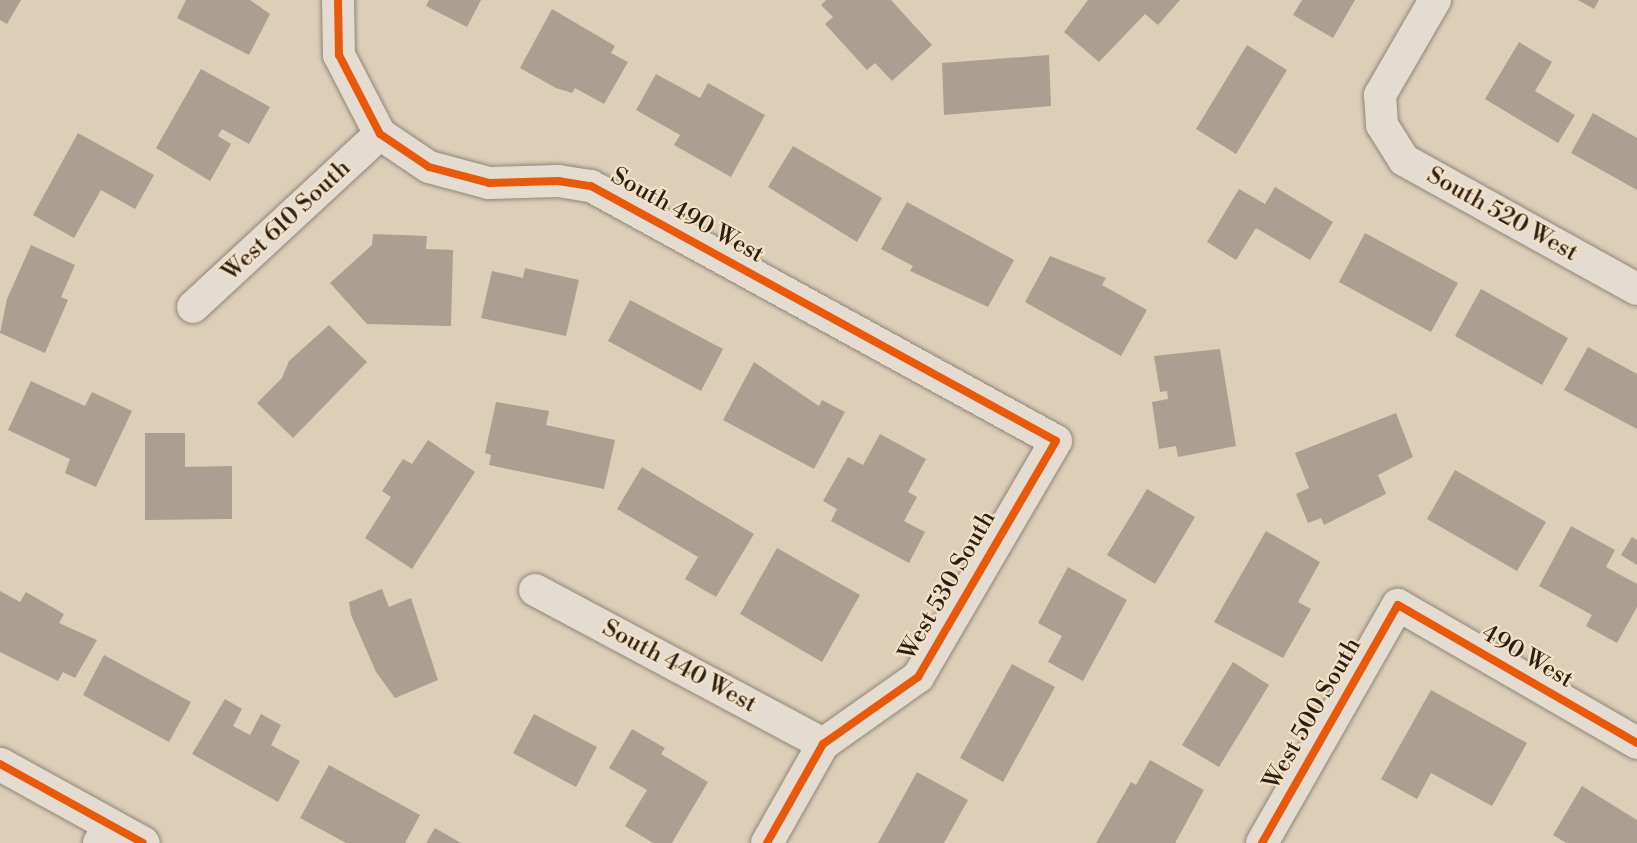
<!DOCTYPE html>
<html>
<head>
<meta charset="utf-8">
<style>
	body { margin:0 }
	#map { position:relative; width:1637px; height:843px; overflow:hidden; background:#ddceb8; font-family:"Libre Bodoni",serif }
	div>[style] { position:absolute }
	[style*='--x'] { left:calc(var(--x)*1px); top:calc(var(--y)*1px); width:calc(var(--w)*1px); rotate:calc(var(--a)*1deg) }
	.building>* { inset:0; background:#aa9f90 }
	.roads { filter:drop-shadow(0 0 2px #8f8578) drop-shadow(0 0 2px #8f8578) }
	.street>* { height:32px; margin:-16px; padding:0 16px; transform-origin:16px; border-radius:16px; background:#e4dcd1 }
	.secondary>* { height:33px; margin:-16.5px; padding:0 16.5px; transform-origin:16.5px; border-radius:16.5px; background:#e4dcd1 }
	.cycleway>* { height:8px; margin:-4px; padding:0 4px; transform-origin:4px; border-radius:4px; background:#e8590c }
	span { translate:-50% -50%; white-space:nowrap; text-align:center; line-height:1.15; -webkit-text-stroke:4.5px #f3e1c7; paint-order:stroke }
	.street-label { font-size:24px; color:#2a1e12 }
</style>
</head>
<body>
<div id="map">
	<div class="building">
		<div style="clip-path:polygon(0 0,21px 0,7px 24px,0 20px)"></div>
		<div style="clip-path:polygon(186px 0,250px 0,270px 14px,249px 55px,177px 18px)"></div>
		<div style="clip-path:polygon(429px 0,481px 0,467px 27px,426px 6px)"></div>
		<div style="clip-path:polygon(826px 0,891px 0,932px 45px,892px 81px,875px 63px,867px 70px,825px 24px,833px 17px,821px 5px)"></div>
		<div style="clip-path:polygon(1088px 0,1180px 0,1158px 25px,1145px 14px,1099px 62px,1064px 32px)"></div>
		<div style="clip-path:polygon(1302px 0,1355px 0,1333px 38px,1293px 15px)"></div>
		<div style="clip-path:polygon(1578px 0,1599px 0,1594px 9px)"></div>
		<div style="clip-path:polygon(552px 9px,615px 46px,611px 53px,628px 62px,604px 104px,575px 88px,572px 93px,556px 88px,520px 68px)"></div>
		<div style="clip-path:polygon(1519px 42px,1552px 62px,1535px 91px,1575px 115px,1558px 143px,1485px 99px)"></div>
		<div style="clip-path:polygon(1247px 45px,1287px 70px,1236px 154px,1196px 129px)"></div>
		<div style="clip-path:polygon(1049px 55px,1051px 106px,944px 115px,942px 63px)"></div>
		<div style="clip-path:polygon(201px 69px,270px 107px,249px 144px,222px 129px,218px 136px,231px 144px,210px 181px,156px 148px)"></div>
		<div style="clip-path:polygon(656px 74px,700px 98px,708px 83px,765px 115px,731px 177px,674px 145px,680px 135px,636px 110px)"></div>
		<div style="clip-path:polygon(1593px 113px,1637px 138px,1637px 190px,1571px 153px)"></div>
		<div style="clip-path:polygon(78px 133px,154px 175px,135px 209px,101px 190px,74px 238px,33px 215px)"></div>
		<div style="clip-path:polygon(793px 146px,882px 198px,857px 242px,768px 187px)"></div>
		<div style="clip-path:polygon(1275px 187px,1333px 222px,1310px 260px,1256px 228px,1236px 260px,1207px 242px,1239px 189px,1265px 204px)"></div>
		<div style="clip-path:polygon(907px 202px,1014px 260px,988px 307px,910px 271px,913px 266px,881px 249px)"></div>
		<div style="clip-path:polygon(1365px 233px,1458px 283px,1431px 332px,1339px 282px)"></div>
		<div style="clip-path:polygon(373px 234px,427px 236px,426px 249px,453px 250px,451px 326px,367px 324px,330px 283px,372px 245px)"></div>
		<div style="clip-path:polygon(31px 245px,75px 265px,61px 297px,68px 300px,45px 353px,0 333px,7px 299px)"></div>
		<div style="clip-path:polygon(1050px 256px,1106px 278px,1102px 285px,1147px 310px,1121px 356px,1025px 302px)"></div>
		<div style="clip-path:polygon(525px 268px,579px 280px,566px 336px,481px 318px,492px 271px,523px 278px)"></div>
		<div style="clip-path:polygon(1481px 289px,1568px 338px,1542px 385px,1455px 336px)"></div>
		<div style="clip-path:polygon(630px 300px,723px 349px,701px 391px,608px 341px)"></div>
		<div style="clip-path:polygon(329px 325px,367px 362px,293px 438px,257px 403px,282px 378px,289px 361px)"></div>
		<div style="clip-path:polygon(1588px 347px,1637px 374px,1637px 429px,1564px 390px)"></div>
		<div style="clip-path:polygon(1220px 349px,1236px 446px,1178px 457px,1176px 446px,1159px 449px,1152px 402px,1168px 399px,1167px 391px,1160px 392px,1154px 356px)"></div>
		<div style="clip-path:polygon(754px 362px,819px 406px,822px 400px,845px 412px,814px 469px,723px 420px)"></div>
		<div style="clip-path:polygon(31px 381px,85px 406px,92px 392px,132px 411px,96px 487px,65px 473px,70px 459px,8px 430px)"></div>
		<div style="clip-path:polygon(496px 402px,549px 411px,546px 425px,615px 440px,604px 489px,489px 465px,491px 455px,485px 453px)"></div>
		<div style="clip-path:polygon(1396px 413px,1413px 457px,1378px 475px,1386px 494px,1324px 525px,1321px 518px,1308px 523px,1296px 494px,1309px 488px,1295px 453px)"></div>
		<div style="clip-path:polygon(145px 433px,185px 433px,185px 467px,232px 466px,232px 519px,145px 520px)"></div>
		<div style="clip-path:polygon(880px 434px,926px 459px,908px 492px,917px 497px,904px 521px,925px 532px,909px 563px,831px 521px,837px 509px,823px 501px,848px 457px,863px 465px)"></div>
		<div style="clip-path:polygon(428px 440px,475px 472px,412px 569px,365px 538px,391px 497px,382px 491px,403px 459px,412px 464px)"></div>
		<div style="clip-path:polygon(642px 467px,754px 534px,716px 597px,685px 579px,698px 557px,617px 509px)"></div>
		<div style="clip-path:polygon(1455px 470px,1546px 522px,1517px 571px,1427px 519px)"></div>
		<div style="clip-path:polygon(1147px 489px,1195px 517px,1155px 584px,1107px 555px)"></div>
		<div style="clip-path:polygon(1571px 526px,1615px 550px,1606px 567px,1637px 584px,1637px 607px,1617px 643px,1586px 626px,1592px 615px,1539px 586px)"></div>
		<div style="clip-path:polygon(1266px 531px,1320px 562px,1298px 602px,1311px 609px,1283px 658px,1214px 622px)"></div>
		<div style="clip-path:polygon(1632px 537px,1637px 540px,1637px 565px,1621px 555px)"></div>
		<div style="clip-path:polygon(777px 548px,860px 595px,822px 662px,740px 614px)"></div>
		<div style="clip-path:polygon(1068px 567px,1127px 600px,1083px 681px,1048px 662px,1062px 636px,1038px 623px)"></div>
		<div style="clip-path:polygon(382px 589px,389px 607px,411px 598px,438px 680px,395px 698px,376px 672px,351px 615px,349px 602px)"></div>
		<div style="clip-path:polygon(0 591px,20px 602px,26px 592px,64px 614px,59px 623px,97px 640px,75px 678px,63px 672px,58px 681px,0 652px)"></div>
		<div style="clip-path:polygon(104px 655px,191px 702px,169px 742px,83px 695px)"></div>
		<div style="clip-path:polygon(1233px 662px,1269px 685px,1219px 767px,1182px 745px)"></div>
		<div style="clip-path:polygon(1012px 664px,1055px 687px,1003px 782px,960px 758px)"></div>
		<div style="clip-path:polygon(1431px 690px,1527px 743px,1492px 806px,1431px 773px,1417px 799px,1381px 779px)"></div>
		<div style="clip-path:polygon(225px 699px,242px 709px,233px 726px,250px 735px,261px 714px,281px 725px,271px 745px,300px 761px,278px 802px,192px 754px)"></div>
		<div style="clip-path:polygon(534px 714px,597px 747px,576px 787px,513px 753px)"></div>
		<div style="clip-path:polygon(632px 729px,665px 748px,661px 754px,708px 782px,672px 843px,653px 843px,625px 826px,647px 790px,609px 768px)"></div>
		<div style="clip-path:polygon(1150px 760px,1204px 790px,1175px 843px,1096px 843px,1131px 782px,1136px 785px)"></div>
		<div style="clip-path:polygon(329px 765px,420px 815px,405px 843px,346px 843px,300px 818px)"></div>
		<div style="clip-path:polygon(917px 772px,968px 800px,944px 843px,878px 843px)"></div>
		<div style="clip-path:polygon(1582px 786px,1637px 820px,1637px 843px,1566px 843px,1553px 835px)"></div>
		<div style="clip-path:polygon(435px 828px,461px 843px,426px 843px)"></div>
	</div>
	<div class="roads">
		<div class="street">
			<div style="--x:338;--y:0;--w:55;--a:89"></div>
			<div style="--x:339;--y:55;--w:89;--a:62.6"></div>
			<div style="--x:380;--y:134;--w:59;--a:34"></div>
			<div style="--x:429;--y:167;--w:62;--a:14.9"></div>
			<div style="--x:489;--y:183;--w:69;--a:-1.7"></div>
			<div style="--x:558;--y:181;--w:33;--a:9"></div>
			<div style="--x:591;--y:186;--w:530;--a:28.74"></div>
			<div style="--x:1056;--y:441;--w:273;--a:120.3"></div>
			<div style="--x:918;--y:677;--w:116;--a:144.8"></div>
			<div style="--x:823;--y:744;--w:114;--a:119.5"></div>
			<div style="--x:1435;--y:0;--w:110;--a:120.1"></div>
			<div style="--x:1380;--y:95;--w:30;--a:86"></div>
			<div style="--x:1382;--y:125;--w:41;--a:57.8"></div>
			<div style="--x:1404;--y:160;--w:266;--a:29"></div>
			<div style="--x:193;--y:307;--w:255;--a:-42.8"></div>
			<div style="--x:535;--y:590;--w:327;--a:28.1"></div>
			<div style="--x:99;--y:843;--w:21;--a:-61"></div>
			<div style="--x:1262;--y:843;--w:274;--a:-60.3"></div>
			<div style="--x:1398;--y:605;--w:276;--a:30"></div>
		</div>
		<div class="secondary">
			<div style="--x:0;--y:764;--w:163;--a:28.9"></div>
		</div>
	</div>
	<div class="cycleway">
		<div style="--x:338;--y:0;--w:55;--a:89"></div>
		<div style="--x:339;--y:55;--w:89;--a:62.6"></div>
		<div style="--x:380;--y:134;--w:59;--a:34"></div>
		<div style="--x:429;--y:167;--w:62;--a:14.9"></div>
		<div style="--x:489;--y:183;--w:69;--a:-1.7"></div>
		<div style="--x:558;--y:181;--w:33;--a:9"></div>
		<div style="--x:591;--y:186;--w:530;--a:28.74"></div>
		<div style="--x:1056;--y:441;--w:273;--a:120.3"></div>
		<div style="--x:918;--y:677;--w:116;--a:144.8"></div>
		<div style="--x:823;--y:744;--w:114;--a:119.5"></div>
		<div style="--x:0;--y:764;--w:163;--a:28.9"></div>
		<div style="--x:1262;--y:843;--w:274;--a:-60.3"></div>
		<div style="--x:1398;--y:605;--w:276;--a:30"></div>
	</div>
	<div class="street-label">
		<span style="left:1502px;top:215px;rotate:29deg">South 520 West</span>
		<span style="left:687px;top:216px;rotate:29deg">South 490 West</span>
		<span style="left:287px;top:221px;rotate:-43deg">West 610 South</span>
		<span style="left:948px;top:586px;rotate:-60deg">West 530 South</span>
		<span style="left:1527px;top:657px;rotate:30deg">490 West</span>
		<span style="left:679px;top:667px;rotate:28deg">South 440 West</span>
		<span style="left:1313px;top:714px;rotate:-60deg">West 500 South</span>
	</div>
</div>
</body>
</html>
